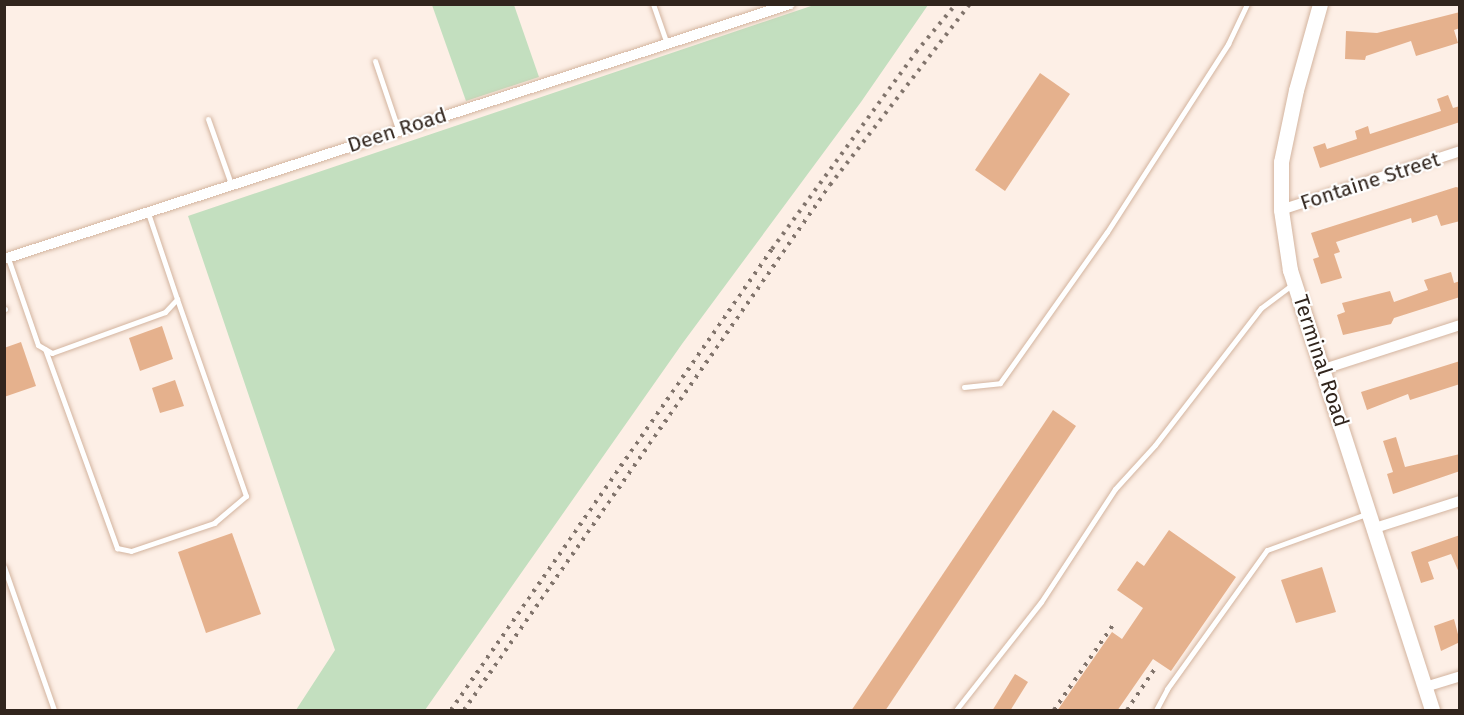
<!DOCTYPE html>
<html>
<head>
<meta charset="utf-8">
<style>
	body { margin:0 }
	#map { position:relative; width:1464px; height:715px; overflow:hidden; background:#fdefe6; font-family:"Fira Sans",sans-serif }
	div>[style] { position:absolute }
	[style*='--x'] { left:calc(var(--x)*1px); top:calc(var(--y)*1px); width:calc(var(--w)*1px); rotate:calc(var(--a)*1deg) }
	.green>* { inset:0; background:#c3dfbf }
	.building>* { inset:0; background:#e5b18d }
	.roads { filter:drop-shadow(0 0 2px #d3b49f) drop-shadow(0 0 2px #d3b49f) }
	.service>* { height:5px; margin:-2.5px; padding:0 2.5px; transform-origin:2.5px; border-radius:2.5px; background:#fff }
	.minor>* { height:10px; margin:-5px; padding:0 5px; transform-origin:5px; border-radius:5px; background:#fff }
	.secondary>* { height:15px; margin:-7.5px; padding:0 7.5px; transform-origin:7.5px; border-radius:7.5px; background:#fff }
	.rail>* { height:4px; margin-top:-2px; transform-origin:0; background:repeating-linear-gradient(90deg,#80736b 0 3px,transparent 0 9px) }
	span { translate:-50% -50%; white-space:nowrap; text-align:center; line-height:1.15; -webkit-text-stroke:4.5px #fff; paint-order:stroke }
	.street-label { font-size:21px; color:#31251d }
	.frame { position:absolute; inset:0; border:6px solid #31251d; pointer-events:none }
</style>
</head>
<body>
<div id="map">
	<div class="green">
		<div style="clip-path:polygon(432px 5px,514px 5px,539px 77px,466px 101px)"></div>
		<div style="clip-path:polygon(814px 5px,928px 5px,861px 102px,682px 344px,425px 710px,296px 710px,335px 650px,188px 216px)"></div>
	</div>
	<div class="building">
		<div style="clip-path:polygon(1460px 12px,1460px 28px,1454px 30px,1458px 43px,1416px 56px,1411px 41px,1366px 56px,1365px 60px,1345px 59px,1346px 31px,1377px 33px)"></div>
		<div style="clip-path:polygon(1040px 73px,1070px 94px,1005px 191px,975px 170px)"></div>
		<div style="clip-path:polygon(1448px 95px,1453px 108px,1460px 106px,1460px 122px,1320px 168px,1313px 147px,1325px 143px,1327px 149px,1357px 139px,1355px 131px,1368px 126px,1370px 134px,1441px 111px,1437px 99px)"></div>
		<div style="clip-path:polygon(1456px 187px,1460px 188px,1460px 221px,1441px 226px,1437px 215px,1412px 223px,1411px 218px,1336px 242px,1340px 252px,1334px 254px,1342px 278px,1321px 284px,1313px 259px,1319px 257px,1311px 233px)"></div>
		<div style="clip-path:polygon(1451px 272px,1454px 283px,1460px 281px,1460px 297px,1394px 318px,1391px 324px,1343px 335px,1337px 315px,1345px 312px,1342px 303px,1390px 291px,1394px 302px,1428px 290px,1424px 280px)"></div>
		<div style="clip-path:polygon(162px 326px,173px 359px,140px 371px,129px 338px)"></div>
		<div style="clip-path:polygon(21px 342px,36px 386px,4px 397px,4px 348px)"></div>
		<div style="clip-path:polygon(1460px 361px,1460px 384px,1410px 400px,1408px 394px,1367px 410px,1361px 392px)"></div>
		<div style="clip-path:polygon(175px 380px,184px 406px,160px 413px,152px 388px)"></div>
		<div style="clip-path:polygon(1053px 410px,1076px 426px,885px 711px,851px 711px)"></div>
		<div style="clip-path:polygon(1396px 437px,1405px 467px,1460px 454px,1460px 471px,1393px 494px,1387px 474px,1393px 472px,1383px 441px)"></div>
		<div style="clip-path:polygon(1169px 530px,1236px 577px,1171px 671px,1153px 659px,1117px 711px,1057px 711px,1112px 632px,1122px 639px,1143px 608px,1117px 590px,1137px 561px,1144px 566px)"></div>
		<div style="clip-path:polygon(232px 533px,261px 614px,206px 633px,178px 552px)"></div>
		<div style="clip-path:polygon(1460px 535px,1460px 575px,1451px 554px,1428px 562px,1434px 579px,1421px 583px,1411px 552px)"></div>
		<div style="clip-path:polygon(1322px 567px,1336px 612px,1296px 623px,1281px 580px)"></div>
		<div style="clip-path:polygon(1454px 619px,1460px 642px,1441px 651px,1434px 626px)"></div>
		<div style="clip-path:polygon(1015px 674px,1028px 682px,1010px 711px,992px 711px)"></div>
	</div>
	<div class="roads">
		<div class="service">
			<div style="--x:653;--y:4;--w:42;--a:70.7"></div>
			<div style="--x:375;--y:61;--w:72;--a:71.3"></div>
			<div style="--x:208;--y:119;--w:69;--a:70.5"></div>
			<div style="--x:8;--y:258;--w:92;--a:71"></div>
			<div style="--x:38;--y:345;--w:16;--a:30"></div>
			<div style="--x:52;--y:353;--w:120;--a:-19.9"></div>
			<div style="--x:165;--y:312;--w:18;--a:-47"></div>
			<div style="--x:177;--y:299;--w:91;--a:-108.6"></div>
			<div style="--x:4;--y:309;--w:1;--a:0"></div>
			<div style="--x:45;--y:349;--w:212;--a:70.1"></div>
			<div style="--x:117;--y:548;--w:14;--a:12"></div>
			<div style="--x:131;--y:551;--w:88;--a:-18.6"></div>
			<div style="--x:214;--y:523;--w:42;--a:-40.2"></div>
			<div style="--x:246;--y:496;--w:209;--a:-109.3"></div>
			<div style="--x:964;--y:387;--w:36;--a:-6"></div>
			<div style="--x:1000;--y:383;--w:185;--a:-54.7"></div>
			<div style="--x:1107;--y:232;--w:224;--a:-57.2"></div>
			<div style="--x:1228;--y:44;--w:44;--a:-64.6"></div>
			<div style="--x:4;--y:567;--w:151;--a:70.7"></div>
			<div style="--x:956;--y:710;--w:137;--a:-51.8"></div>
			<div style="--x:1041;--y:602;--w:135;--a:-56.8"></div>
			<div style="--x:1115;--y:489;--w:59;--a:-47.7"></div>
			<div style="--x:1155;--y:445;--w:173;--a:-52.3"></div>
			<div style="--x:1261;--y:308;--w:40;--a:-37"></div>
			<div style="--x:1156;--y:710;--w:24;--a:-62"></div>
			<div style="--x:1167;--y:689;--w:171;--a:-54.3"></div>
			<div style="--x:1267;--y:550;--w:105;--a:-20"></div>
		</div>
		<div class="minor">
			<div style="--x:1281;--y:210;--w:188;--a:-18.2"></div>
			<div style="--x:4;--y:259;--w:826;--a:-17.97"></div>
			<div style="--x:1324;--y:369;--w:143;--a:-17.9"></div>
			<div style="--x:1375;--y:528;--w:89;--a:-17.6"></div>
			<div style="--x:1425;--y:687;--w:37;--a:-17"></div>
		</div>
		<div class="secondary">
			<div style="--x:1320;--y:4;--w:89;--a:105.6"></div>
			<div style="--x:1296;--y:90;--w:74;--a:101.8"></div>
			<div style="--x:1281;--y:162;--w:48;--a:90"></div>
			<div style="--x:1281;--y:210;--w:61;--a:81.5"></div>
			<div style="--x:1290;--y:270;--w:462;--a:72.1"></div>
		</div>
	</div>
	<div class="rail">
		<div style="--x:451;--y:710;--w:562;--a:-55.15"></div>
		<div style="--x:772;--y:249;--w:244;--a:-53.8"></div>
		<div style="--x:916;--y:52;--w:62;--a:-50.2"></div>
		<div style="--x:464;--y:710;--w:640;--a:-55.12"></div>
		<div style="--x:830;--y:185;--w:229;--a:-52.3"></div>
		<div style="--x:1054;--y:710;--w:103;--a:-55.2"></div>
		<div style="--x:1127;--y:710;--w:52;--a:-56"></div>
	</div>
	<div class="street-label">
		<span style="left:397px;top:130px;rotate:-18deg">Deen Road</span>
		<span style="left:1370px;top:181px;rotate:-18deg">Fontaine Street</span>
		<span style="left:1321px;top:361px;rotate:72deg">Terminal Road</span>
	</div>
	<div class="frame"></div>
</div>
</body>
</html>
